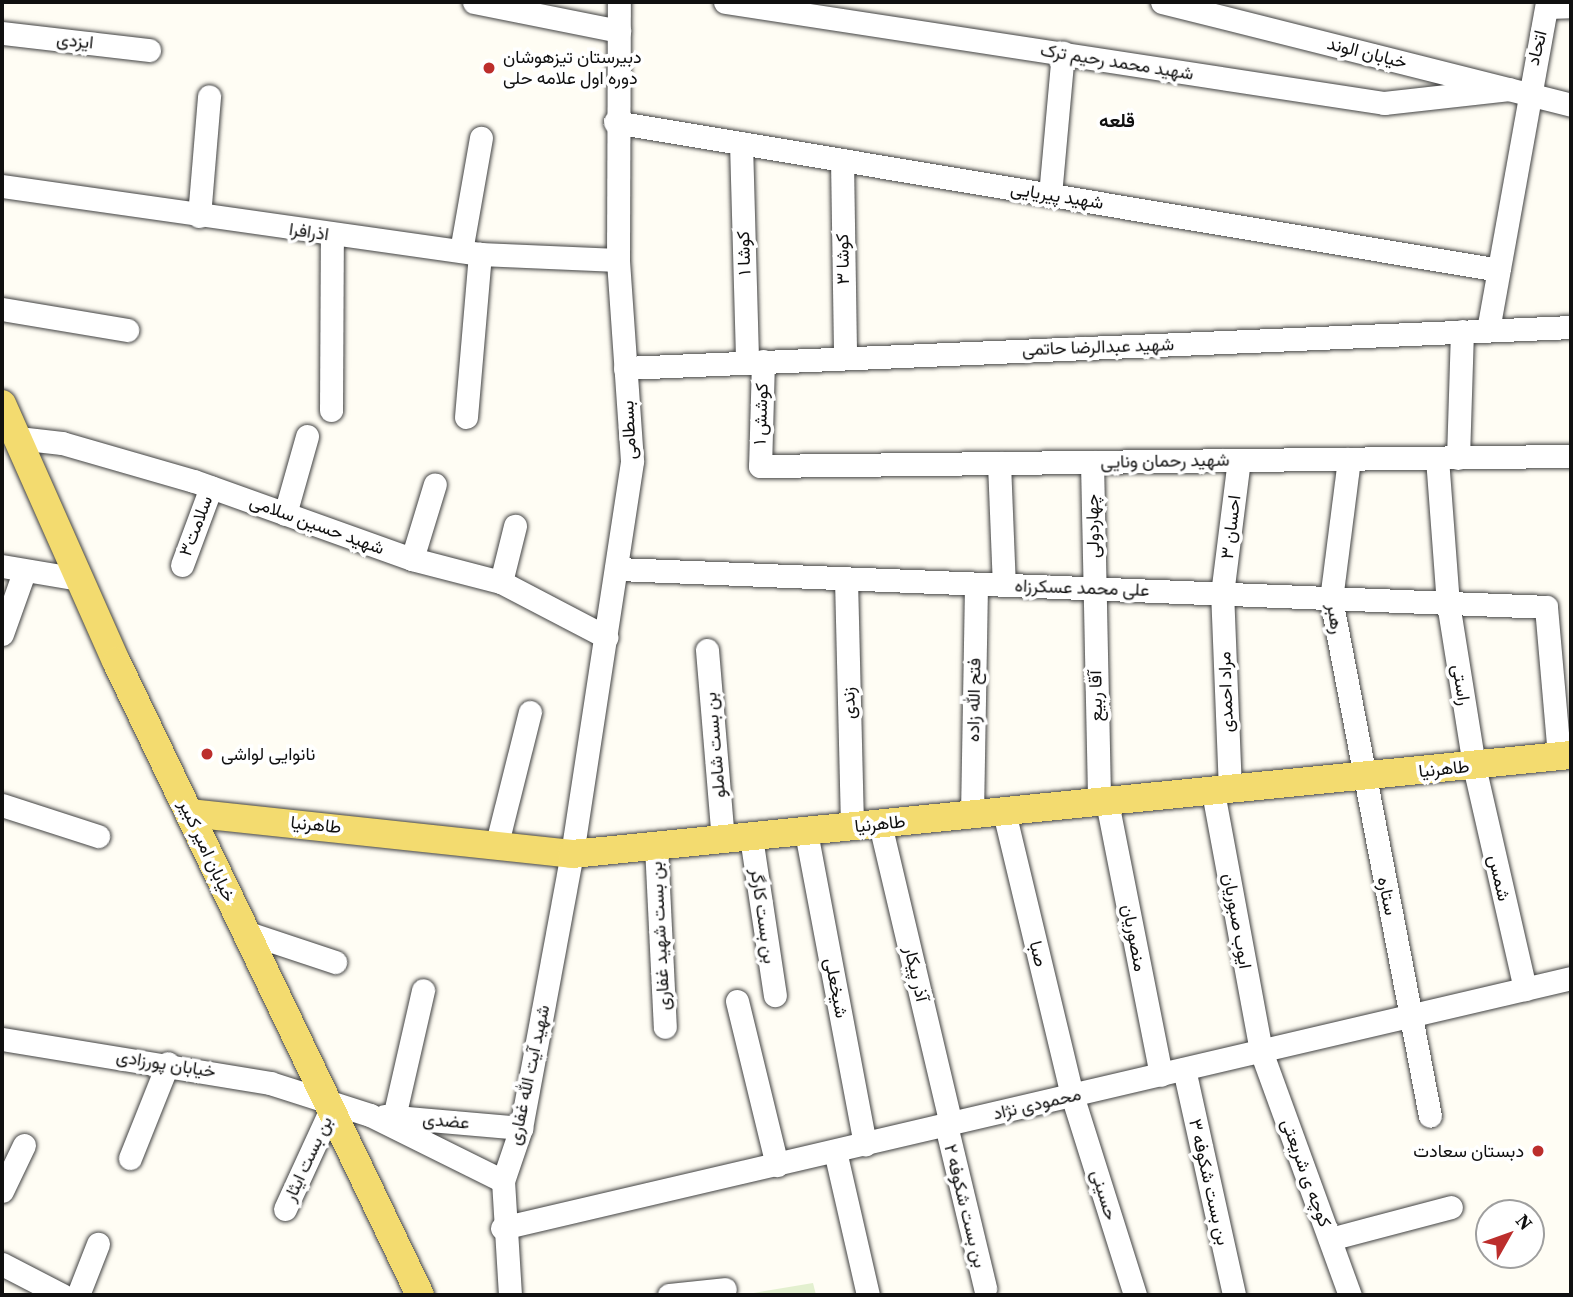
<!DOCTYPE html>
<html>
<head>
<meta charset="utf-8">
<style>
	body { margin:0 }
	#map { position:relative; width:1573px; height:1297px; overflow:hidden; background:#fffdf4; font-family:"Source Serif 4",Vazirmatn,serif }
	div>[style] { position:absolute }
	[style*='--x'] { left:calc(var(--x)*1px); top:calc(var(--y)*1px); width:calc(var(--w)*1px); rotate:calc(var(--a)*1deg) }
	.pitch>* { inset:0; background:#e3f0cf }
	.roads { filter:drop-shadow(0 0 2px #434343) drop-shadow(0 0 2px #434343) }
	.minor>* { height:23px; margin:-11.5px; padding:0 11.5px; transform-origin:11.5px; border-radius:11.5px; background:#fff }
	.major>* { height:28px; margin:-14px; padding:0 14px; transform-origin:14px; border-radius:14px; background:#f3db6f }
	.dots>* { width:19px; height:19px; translate:-50% -50%; box-sizing:border-box; border:4px solid #fff; border-radius:50% }
	span { translate:-50% -50%; white-space:nowrap; text-align:center; line-height:1.15; -webkit-text-stroke:7px #fff; paint-order:stroke }
	.street-label { font-size:18px; color:#101010 }
	.poi-label { font-size:18px; color:#101010 }
	.left { translate:0 -50%; text-align:left }
	.right { translate:-100% -50%; text-align:right }
	.neighbourhood-label { font-size:19px; color:#101010; font-weight:700 }
	.frame { position:absolute; inset:0; border:4px solid #101010; pointer-events:none }
	.north { position:absolute; left:1475px; top:1199px; width:70px; height:70px; box-sizing:border-box; background:#fff; border:2px solid #9f9f9f; border-radius:50%; rotate:50deg; font-size:19px; font-weight:700; line-height:28px; text-align:center; color:#101010 }
	.north::after { content:''; display:block; margin:auto; width:24px; height:32px; background:#bc2e2c; clip-path:polygon(50% 0,100% 100%,50% 72%,0 100%) }
</style>
</head>
<body>
<div id="map">
	<div class="pitch">
		<div style="clip-path:polygon(813px 1283px,816px 1295px,742px 1295px)"></div>
	</div>
	<div class="roads">
		<div class="minor">
			<div style="--x:474;--y:2;--w:148;--a:11.3"></div>
			<div style="--x:725;--y:2;--w:667;--a:8.71"></div>
			<div style="--x:1384;--y:103;--w:126;--a:-6.4"></div>
			<div style="--x:1162;--y:2;--w:422;--a:14.1"></div>
			<div style="--x:1547;--y:7;--w:24;--a:-2"></div>
			<div style="--x:2;--y:33;--w:148;--a:6.6"></div>
			<div style="--x:615;--y:122;--w:896;--a:9.5"></div>
			<div style="--x:741;--y:143;--w:219;--a:88.4"></div>
			<div style="--x:842;--y:160;--w:198;--a:89.1"></div>
			<div style="--x:2;--y:186;--w:483;--a:8.1"></div>
			<div style="--x:480;--y:254;--w:138;--a:2.5"></div>
			<div style="--x:1050;--y:195;--w:143;--a:-84.8"></div>
			<div style="--x:199;--y:216;--w:120;--a:-85.2"></div>
			<div style="--x:461;--y:251;--w:115;--a:-80"></div>
			<div style="--x:2;--y:309;--w:127;--a:9.5"></div>
			<div style="--x:1488;--y:330;--w:333;--a:-79.8"></div>
			<div style="--x:763;--y:361;--w:105;--a:91.6"></div>
			<div style="--x:760;--y:466;--w:811;--a:-0.71"></div>
			<div style="--x:625;--y:368;--w:947;--a:-2.48"></div>
			<div style="--x:331;--y:410;--w:174;--a:-89.7"></div>
			<div style="--x:466;--y:417;--w:164;--a:-85.1"></div>
			<div style="--x:18;--y:438;--w:44;--a:6.5"></div>
			<div style="--x:62;--y:443;--w:137;--a:16.1"></div>
			<div style="--x:194;--y:481;--w:232;--a:19.7"></div>
			<div style="--x:412;--y:559;--w:92;--a:14.5"></div>
			<div style="--x:501;--y:582;--w:119;--a:27.6"></div>
			<div style="--x:1437;--y:458;--w:145;--a:85.7"></div>
			<div style="--x:1448;--y:603;--w:165;--a:80.9"></div>
			<div style="--x:1474;--y:766;--w:229;--a:77.1"></div>
			<div style="--x:1458;--y:458;--w:127;--a:-88.2"></div>
			<div style="--x:1349;--y:459;--w:141;--a:97.3"></div>
			<div style="--x:1331;--y:599;--w:526;--a:79.16"></div>
			<div style="--x:1092;--y:462;--w:341;--a:88.8"></div>
			<div style="--x:999;--y:463;--w:122;--a:87.7"></div>
			<div style="--x:285;--y:514;--w:81;--a:-74.2"></div>
			<div style="--x:412;--y:559;--w:78;--a:-73"></div>
			<div style="--x:182;--y:565;--w:83;--a:-69.6"></div>
			<div style="--x:2;--y:566;--w:78;--a:9.6"></div>
			<div style="--x:618;--y:569;--w:929;--a:2.34"></div>
			<div style="--x:1546;--y:607;--w:150;--a:85"></div>
			<div style="--x:846;--y:579;--w:248;--a:88.6"></div>
			<div style="--x:501;--y:582;--w:58;--a:-76"></div>
			<div style="--x:2;--y:634;--w:63;--a:-70.4"></div>
			<div style="--x:707;--y:650;--w:191;--a:85.2"></div>
			<div style="--x:1230;--y:790;--w:196;--a:-92.3"></div>
			<div style="--x:1222;--y:594;--w:135;--a:-82.8"></div>
			<div style="--x:1213;--y:792;--w:263;--a:79.5"></div>
			<div style="--x:1261;--y:1051;--w:260;--a:70"></div>
			<div style="--x:1107;--y:802;--w:278;--a:78.8"></div>
			<div style="--x:2;--y:805;--w:101;--a:17.9"></div>
			<div style="--x:1004;--y:812;--w:291;--a:76.5"></div>
			<div style="--x:1072;--y:1095;--w:210;--a:72.5"></div>
			<div style="--x:972;--y:815;--w:231;--a:-89"></div>
			<div style="--x:880;--y:824;--w:308;--a:76.7"></div>
			<div style="--x:806;--y:832;--w:318;--a:79.3"></div>
			<div style="--x:751;--y:837;--w:160;--a:81.4"></div>
			<div style="--x:497;--y:843;--w:135;--a:-75.9"></div>
			<div style="--x:656;--y:846;--w:181;--a:87.2"></div>
			<div style="--x:245;--y:932;--w:95;--a:18.4"></div>
			<div style="--x:737;--y:1001;--w:169;--a:76.3"></div>
			<div style="--x:2;--y:1039;--w:272;--a:9.3"></div>
			<div style="--x:270;--y:1083;--w:105;--a:17.7"></div>
			<div style="--x:370;--y:1115;--w:148;--a:26.4"></div>
			<div style="--x:1184;--y:1069;--w:231;--a:77.5"></div>
			<div style="--x:384;--y:1116;--w:138;--a:5"></div>
			<div style="--x:394;--y:1117;--w:130;--a:-77.1"></div>
			<div style="--x:946;--y:1125;--w:168;--a:76.5"></div>
			<div style="--x:835;--y:1151;--w:148;--a:77.1"></div>
			<div style="--x:130;--y:1158;--w:102;--a:-68.2"></div>
			<div style="--x:2;--y:1191;--w:51;--a:-64.4"></div>
			<div style="--x:285;--y:1209;--w:110;--a:-65.3"></div>
			<div style="--x:502;--y:1228;--w:1098;--a:-13.16"></div>
			<div style="--x:1330;--y:1239;--w:125;--a:-14.8"></div>
			<div style="--x:2;--y:1264;--w:68;--a:27.3"></div>
			<div style="--x:78;--y:1295;--w:55;--a:-68.6"></div>
			<div style="--x:510;--y:1295;--w:114;--a:-93.5"></div>
			<div style="--x:503;--y:1181;--w:56;--a:-71.2"></div>
			<div style="--x:521;--y:1128;--w:279;--a:-79.5"></div>
			<div style="--x:572;--y:854;--w:398;--a:-81.3"></div>
			<div style="--x:632;--y:461;--w:201;--a:-94"></div>
			<div style="--x:618;--y:260;--w:258;--a:-89.8"></div>
			<div style="--x:669;--y:1295;--w:56;--a:-6.1"></div>
		</div>
		<div class="major">
			<div style="--x:2;--y:404;--w:281;--a:66.1"></div>
			<div style="--x:116;--y:661;--w:703;--a:64.38"></div>
			<div style="--x:189;--y:813;--w:385;--a:6.1"></div>
			<div style="--x:572;--y:854;--w:1004;--a:-5.66"></div>
		</div>
	</div>
	<div class="dots">
		<div style="left:489px;top:68px;background:#bc2e2c"></div>
		<div style="left:207px;top:754px;background:#bc2e2c"></div>
		<div style="left:1538px;top:1151px;background:#bc2e2c"></div>
	</div>
	<div class="street-label">
		<span style="left:75px;top:41px;rotate:6deg">ایزدی</span>
		<span style="left:1537px;top:48px;rotate:-76deg">اتحاد</span>
		<span style="left:1367px;top:53px;rotate:14deg">خیابان الوند</span>
		<span style="left:1117px;top:62px;rotate:9deg">شهید محمد رحیم ترک</span>
		<span style="left:1057px;top:196px;rotate:9deg">شهید پیریایی</span>
		<span style="left:309px;top:232px;rotate:8deg">اذرافرا</span>
		<span style="left:744px;top:253px;rotate:-92deg">کوشا ۱</span>
		<span style="left:843px;top:259px;rotate:-91deg">کوشا ۳</span>
		<span style="left:1098px;top:347px;rotate:-2deg">شهید عبدالرضا حاتمی</span>
		<span style="left:761px;top:414px;rotate:-88deg">کوشش ۱</span>
		<span style="left:629px;top:430px;rotate:-93deg">بسطامی</span>
		<span style="left:1165px;top:461px;rotate:-1deg">شهید رحمان ونایی</span>
		<span style="left:317px;top:525px;rotate:20deg">شهید حسین سلامی</span>
		<span style="left:196px;top:526px;rotate:-69deg">سلامت۳</span>
		<span style="left:1093px;top:526px;rotate:-91deg">چهاردولی</span>
		<span style="left:1231px;top:527px;rotate:-83deg">احسان ۳</span>
		<span style="left:1082px;top:588px;rotate:2deg">علی محمد عسکرزاه</span>
		<span style="left:1335px;top:619px;rotate:82deg">رهبر</span>
		<span style="left:1461px;top:685px;rotate:81deg">راستی</span>
		<span style="left:1226px;top:692px;rotate:-92deg">مراد احمدی</span>
		<span style="left:1096px;top:696px;rotate:-91deg">آقا ربیع</span>
		<span style="left:974px;top:700px;rotate:-89deg">فتح الله زاده</span>
		<span style="left:849px;top:703px;rotate:-91deg">زندی</span>
		<span style="left:715px;top:745px;rotate:-95deg">بن بست شاملو</span>
		<span style="left:1444px;top:769px;rotate:-6deg">طاهرنیا</span>
		<span style="left:880px;top:824px;rotate:-6deg">طاهرنیا</span>
		<span style="left:316px;top:825px;rotate:6deg">طاهرنیا</span>
		<span style="left:207px;top:851px;rotate:65deg">خیابان امیر کبیر</span>
		<span style="left:1499px;top:878px;rotate:77deg">شمس</span>
		<span style="left:1387px;top:896px;rotate:78deg">ستاره</span>
		<span style="left:763px;top:916px;rotate:82deg">بن بست کارگر</span>
		<span style="left:1237px;top:921px;rotate:80deg">ایوب صبوریان</span>
		<span style="left:660px;top:936px;rotate:-93deg">بن بست شهید غفاری</span>
		<span style="left:1134px;top:938px;rotate:79deg">منصوریان</span>
		<span style="left:1038px;top:954px;rotate:76deg">صبا</span>
		<span style="left:916px;top:974px;rotate:77deg">آذر پیکار</span>
		<span style="left:836px;top:988px;rotate:79deg">شیخعلی</span>
		<span style="left:166px;top:1064px;rotate:9deg">خیابان پورزادی</span>
		<span style="left:529px;top:1075px;rotate:-78deg">شهید آیت الله غفاری</span>
		<span style="left:1037px;top:1104px;rotate:-13deg">محمودی نژاد</span>
		<span style="left:446px;top:1121px;rotate:5deg">عضدی</span>
		<span style="left:308px;top:1159px;rotate:-65deg">بن بست ایثار</span>
		<span style="left:1306px;top:1173px;rotate:70deg">کوچه ی شریعتی</span>
		<span style="left:1209px;top:1182px;rotate:77deg">بن بست شکوفه ۳</span>
		<span style="left:1104px;top:1195px;rotate:73deg">حسینی</span>
		<span style="left:965px;top:1206px;rotate:76deg">بن بست شکوفه ۲</span>
	</div>
	<div class="poi-label">
		<span class="left" style="left:503px;top:68px">دبیرستان تیزهوشان<br>دوره اول علامه حلی</span>
		<span class="left" style="left:221px;top:754px">نانوایی لواشی</span>
		<span class="right" style="left:1524px;top:1151px">دبستان سعادت</span>
	</div>
	<div class="neighbourhood-label">
		<span style="left:1117px;top:121px">قلعه</span>
	</div>
	<div class="frame"></div>
	<div class="north">N</div>
</div>
</body>
</html>
